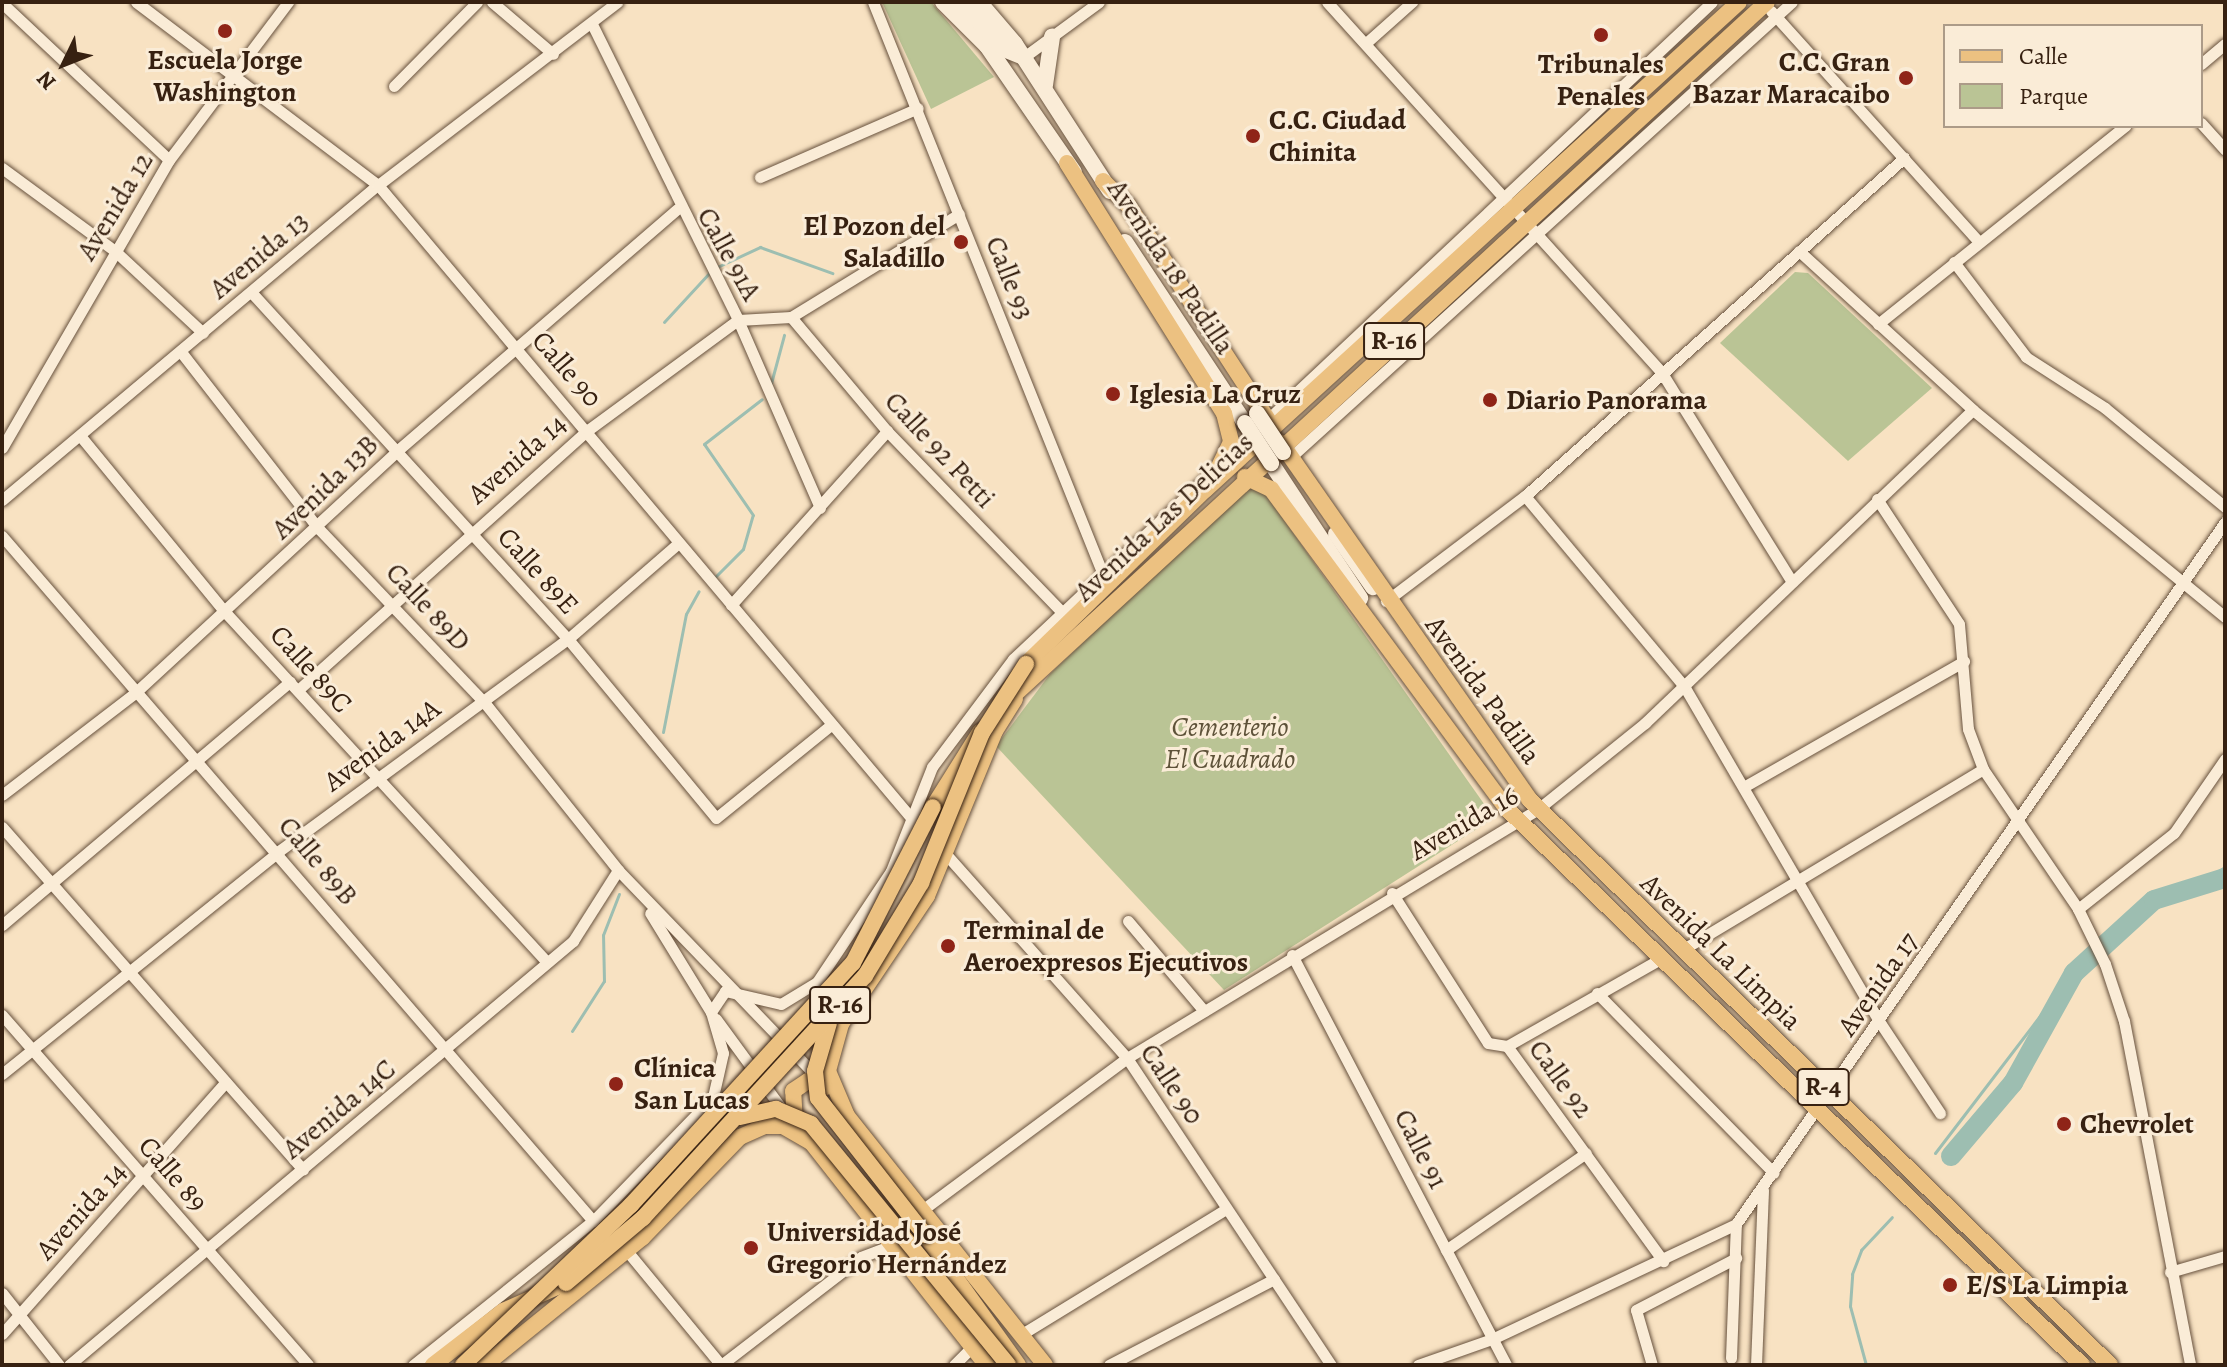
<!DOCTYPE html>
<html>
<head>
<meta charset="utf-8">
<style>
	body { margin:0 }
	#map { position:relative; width:2227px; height:1367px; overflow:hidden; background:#f8e2c2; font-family:Alegreya,serif }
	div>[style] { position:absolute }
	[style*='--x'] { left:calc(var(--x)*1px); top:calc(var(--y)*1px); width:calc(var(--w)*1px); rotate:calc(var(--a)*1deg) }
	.green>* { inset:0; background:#bac495 }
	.stream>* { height:3px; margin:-1.5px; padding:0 1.5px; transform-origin:1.5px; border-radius:1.5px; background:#9dbeb1 }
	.river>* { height:20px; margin:-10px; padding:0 10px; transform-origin:10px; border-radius:10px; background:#9dbeb1 }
	.roads { filter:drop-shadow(0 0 2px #67513d) drop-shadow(0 0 2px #67513d) }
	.street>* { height:11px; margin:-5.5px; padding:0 5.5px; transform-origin:5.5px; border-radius:5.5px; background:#faecd7 }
	.secondary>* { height:16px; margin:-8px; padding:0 8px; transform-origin:8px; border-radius:8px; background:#faecd7 }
	.primary>* { height:16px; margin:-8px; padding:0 8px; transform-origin:8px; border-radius:8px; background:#ecc181 }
	.bridges { filter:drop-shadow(0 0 2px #372111) drop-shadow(0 0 2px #372111) }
	.secondary-bridge>* { height:16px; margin:-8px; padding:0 8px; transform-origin:8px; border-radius:8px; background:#faecd7 }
	.primary-bridge>* { height:16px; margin:-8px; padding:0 8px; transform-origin:8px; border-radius:8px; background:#ecc181 }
	.dots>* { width:22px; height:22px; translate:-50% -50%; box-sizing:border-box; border:4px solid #faecd7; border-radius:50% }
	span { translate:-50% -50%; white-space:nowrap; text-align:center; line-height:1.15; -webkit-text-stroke:6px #faecd7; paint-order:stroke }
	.shield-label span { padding:2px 6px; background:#faecd7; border:2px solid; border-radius:6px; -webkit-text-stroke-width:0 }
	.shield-label { font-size:26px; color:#372111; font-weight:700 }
	.poi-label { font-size:28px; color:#372111; font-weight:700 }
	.right { translate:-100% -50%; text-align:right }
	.left { translate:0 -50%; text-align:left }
	.street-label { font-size:28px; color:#372111 }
	.park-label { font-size:28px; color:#5e5239; font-style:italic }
	.frame { position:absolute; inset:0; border:4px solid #372111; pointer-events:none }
	.legend { position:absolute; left:1943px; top:24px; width:260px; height:104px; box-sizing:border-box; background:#faecd7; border:2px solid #ac9b88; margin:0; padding:10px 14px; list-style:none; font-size:24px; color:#372111 }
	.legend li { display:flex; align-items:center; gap:16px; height:40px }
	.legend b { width:40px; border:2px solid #ac9b88 }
	.north { position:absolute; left:24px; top:24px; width:80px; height:80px; -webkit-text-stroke:6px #faecd7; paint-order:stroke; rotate:227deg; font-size:22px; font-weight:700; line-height:32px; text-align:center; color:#372111 }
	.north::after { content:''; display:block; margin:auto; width:28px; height:36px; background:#372111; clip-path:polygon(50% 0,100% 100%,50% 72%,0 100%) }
</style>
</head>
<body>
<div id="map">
	<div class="green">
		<div style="clip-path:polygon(882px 2px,931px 2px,994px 77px,931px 109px)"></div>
		<div style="clip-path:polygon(1795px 272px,1808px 273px,1932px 388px,1848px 461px,1720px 343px)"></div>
		<div style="clip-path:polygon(1255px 479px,1494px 818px,1224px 990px,996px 746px,1050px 674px)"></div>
	</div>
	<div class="stream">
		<div style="--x:715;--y:268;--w:50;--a:-25"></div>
		<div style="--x:760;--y:247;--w:77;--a:19.9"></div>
		<div style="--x:664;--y:322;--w:67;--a:-47.4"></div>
		<div style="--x:770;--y:387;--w:54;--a:-74.9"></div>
		<div style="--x:716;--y:576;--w:38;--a:-45"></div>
		<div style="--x:743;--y:549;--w:35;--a:-74"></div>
		<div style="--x:753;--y:515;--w:86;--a:-124.6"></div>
		<div style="--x:704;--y:444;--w:73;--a:-37.8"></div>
		<div style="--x:663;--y:732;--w:120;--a:-79"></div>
		<div style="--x:686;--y:614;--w:26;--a:-61"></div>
		<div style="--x:2099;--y:941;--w:146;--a:-30.4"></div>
		<div style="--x:572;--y:1031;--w:59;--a:-57.4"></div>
		<div style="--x:604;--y:981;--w:46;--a:-91.2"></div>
		<div style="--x:603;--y:935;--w:44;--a:-68.7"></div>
		<div style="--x:1935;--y:1153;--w:260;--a:-52.6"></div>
		<div style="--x:1866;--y:1365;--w:61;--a:-105.2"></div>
		<div style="--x:1850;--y:1306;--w:32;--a:-86"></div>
		<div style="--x:1852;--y:1274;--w:26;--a:-69"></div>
		<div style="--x:1861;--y:1250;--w:45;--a:-46.8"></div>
	</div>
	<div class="river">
		<div style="--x:1951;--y:1156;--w:96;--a:-49.7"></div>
		<div style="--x:2013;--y:1083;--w:126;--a:-61"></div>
		<div style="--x:2074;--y:973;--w:108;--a:-42.4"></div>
		<div style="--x:2154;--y:900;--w:74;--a:-17.2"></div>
	</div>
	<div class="roads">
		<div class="street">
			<div style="--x:136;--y:2;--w:303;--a:37.1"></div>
			<div style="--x:378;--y:185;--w:829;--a:49.89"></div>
			<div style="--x:492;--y:2;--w:80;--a:40.4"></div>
			<div style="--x:873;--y:2;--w:614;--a:68.11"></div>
			<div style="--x:1327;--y:2;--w:500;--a:47.9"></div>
			<div style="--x:1662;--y:373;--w:246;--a:58.1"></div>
			<div style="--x:2;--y:3;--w:229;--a:43.2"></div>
			<div style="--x:1771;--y:11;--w:311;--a:48"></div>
			<div style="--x:592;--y:24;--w:330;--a:63.7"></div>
			<div style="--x:738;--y:320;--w:205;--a:66.4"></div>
			<div style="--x:1366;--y:43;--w:62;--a:-41.7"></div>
			<div style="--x:1024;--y:57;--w:93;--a:-36.3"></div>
			<div style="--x:2201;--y:64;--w:31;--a:-40"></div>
			<div style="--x:394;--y:86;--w:118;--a:-45.3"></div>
			<div style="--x:2201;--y:123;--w:36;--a:48"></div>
			<div style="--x:2;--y:168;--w:140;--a:36.3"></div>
			<div style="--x:115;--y:251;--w:120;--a:43"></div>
			<div style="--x:760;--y:177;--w:172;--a:-23.6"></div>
			<div style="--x:1799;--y:251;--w:236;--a:42.4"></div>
			<div style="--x:1973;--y:410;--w:326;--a:39.4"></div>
			<div style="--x:1954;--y:262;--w:119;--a:52.8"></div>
			<div style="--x:2026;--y:357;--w:94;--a:32.8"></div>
			<div style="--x:2105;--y:408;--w:156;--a:39.5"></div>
			<div style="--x:252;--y:293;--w:469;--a:47.6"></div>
			<div style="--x:568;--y:639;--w:232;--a:50.4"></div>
			<div style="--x:716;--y:818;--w:149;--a:-39"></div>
			<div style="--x:791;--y:317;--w:149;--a:49.9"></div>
			<div style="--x:887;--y:431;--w:249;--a:46"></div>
			<div style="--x:1878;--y:324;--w:317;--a:-38.7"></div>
			<div style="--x:181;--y:352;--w:224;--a:52.1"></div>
			<div style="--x:319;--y:529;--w:239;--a:46.4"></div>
			<div style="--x:484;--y:702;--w:215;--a:51.4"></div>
			<div style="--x:618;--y:870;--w:286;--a:46.1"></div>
			<div style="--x:82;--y:438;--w:227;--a:50.6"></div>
			<div style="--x:226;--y:613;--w:471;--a:47.4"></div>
			<div style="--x:2;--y:448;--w:333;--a:-59.9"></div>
			<div style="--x:169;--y:160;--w:198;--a:-53"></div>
			<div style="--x:1292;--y:456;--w:675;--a:-42.24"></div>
			<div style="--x:1525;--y:496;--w:248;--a:50.1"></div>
			<div style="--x:1684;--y:686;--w:391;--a:59.8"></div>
			<div style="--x:1881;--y:1024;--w:107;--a:56.5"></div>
			<div style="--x:1877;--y:499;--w:149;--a:56.7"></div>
			<div style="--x:1959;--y:624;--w:105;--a:85.1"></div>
			<div style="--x:1968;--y:729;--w:43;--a:69.4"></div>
			<div style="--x:1983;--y:769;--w:169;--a:55.8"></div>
			<div style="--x:2078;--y:909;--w:61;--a:63.9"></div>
			<div style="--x:2105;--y:964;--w:60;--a:71.6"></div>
			<div style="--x:2124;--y:1021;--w:350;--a:79.1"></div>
			<div style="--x:2;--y:500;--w:491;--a:-40"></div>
			<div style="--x:378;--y:185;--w:301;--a:-37.4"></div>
			<div style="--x:2;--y:536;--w:905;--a:49.21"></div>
			<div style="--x:1386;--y:601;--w:174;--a:-37.1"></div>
			<div style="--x:1525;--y:496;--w:508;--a:-41.73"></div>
			<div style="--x:731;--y:605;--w:234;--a:-48.1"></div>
			<div style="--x:298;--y:690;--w:389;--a:-41.9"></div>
			<div style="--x:588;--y:430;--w:186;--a:-36.3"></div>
			<div style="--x:738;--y:320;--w:53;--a:-3.2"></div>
			<div style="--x:791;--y:317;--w:197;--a:-31.5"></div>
			<div style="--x:1747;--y:785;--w:250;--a:-29.7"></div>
			<div style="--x:2;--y:795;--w:169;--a:-37.5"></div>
			<div style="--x:136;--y:692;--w:357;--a:-42.7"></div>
			<div style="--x:398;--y:450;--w:369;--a:-40.8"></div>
			<div style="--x:2;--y:827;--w:456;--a:48.7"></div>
			<div style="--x:944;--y:852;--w:276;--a:48.4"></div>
			<div style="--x:1127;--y:1058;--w:369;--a:56.4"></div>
			<div style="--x:1392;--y:893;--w:178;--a:57.4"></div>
			<div style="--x:1488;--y:1043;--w:19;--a:9"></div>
			<div style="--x:1507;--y:1046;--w:266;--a:54"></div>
			<div style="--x:2078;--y:909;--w:122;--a:-38.4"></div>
			<div style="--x:2174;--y:833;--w:90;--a:-55.4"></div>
			<div style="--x:1128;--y:921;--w:118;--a:49.8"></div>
			<div style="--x:2;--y:925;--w:377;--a:-40.2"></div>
			<div style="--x:1682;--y:950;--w:351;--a:-31"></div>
			<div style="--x:1292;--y:955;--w:462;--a:62.4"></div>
			<div style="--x:1597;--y:993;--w:252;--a:45.5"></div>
			<div style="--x:711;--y:1012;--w:25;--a:-56"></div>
			<div style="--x:725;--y:991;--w:57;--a:13.1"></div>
			<div style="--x:781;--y:1004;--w:42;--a:-31.4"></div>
			<div style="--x:817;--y:982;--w:133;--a:-56.3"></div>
			<div style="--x:891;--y:871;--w:112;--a:-68.5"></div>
			<div style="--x:932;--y:767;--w:135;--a:-53.1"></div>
			<div style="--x:1013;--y:659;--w:959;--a:-43.23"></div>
			<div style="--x:2;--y:1015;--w:465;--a:48.8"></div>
			<div style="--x:716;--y:1019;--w:115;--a:53.8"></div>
			<div style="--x:1507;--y:1046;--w:176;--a:-29.6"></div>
			<div style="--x:2;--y:1074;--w:356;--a:-38.8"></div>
			<div style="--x:279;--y:851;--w:358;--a:-36.3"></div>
			<div style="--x:568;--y:639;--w:143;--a:-41"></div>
			<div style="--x:925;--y:1208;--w:252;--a:-36.6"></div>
			<div style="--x:1127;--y:1058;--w:481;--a:-31.2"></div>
			<div style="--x:1538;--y:809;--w:137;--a:-38.8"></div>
			<div style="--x:1645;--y:723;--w:453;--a:-43.7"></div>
			<div style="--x:1446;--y:1250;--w:170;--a:-34.7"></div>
			<div style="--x:627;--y:1251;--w:148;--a:50.5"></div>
			<div style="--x:721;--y:1365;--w:177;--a:-37.6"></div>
			<div style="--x:861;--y:1257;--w:34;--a:-21"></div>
			<div style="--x:2170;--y:1272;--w:57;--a:-16.2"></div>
			<div style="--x:2;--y:1293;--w:92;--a:51.6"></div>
			<div style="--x:2;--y:1334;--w:337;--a:-48.4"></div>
			<div style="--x:1022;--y:1334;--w:239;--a:-31.5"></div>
			<div style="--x:1731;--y:1358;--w:134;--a:-87.9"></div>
			<div style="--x:69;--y:1365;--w:659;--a:-40.07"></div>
			<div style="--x:573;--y:941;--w:84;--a:-57.6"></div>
			<div style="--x:413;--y:1365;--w:231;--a:-38.7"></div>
			<div style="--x:593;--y:1221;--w:173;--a:-45.9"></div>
			<div style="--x:713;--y:1097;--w:45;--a:-77.2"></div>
			<div style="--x:723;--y:1053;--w:43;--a:-106.3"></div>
			<div style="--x:711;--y:1012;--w:116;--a:-121.6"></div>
			<div style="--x:954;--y:1365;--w:28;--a:-45"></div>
			<div style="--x:1109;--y:1365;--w:186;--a:-27.5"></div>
			<div style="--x:1418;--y:1365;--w:78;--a:-19.4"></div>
			<div style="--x:1492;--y:1339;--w:270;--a:-25.2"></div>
			<div style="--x:1736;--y:1224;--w:856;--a:-55.14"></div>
			<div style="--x:1652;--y:1365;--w:57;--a:-106.2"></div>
			<div style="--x:1636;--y:1310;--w:113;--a:-27.5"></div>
			<div style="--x:1756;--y:1365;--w:175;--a:-87.7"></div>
		</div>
		<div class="secondary">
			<div style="--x:943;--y:2;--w:62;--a:45"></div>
			<div style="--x:987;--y:46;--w:153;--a:55.4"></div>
			<div style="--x:962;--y:2;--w:63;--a:48.2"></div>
			<div style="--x:1004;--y:49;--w:22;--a:22"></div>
			<div style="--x:979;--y:2;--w:55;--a:49.4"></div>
			<div style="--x:1015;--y:44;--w:175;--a:57.1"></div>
			<div style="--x:1045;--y:85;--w:49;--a:-81.7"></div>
			<div style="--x:1125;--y:242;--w:217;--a:56.5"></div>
			<div style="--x:1271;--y:463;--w:162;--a:56.6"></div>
			<div style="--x:1336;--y:534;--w:65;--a:55.1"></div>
		</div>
		<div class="primary">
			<div style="--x:1067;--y:163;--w:295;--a:57.9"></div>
			<div style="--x:1224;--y:413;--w:30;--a:76"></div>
			<div style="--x:1231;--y:442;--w:37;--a:116"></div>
			<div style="--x:1103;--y:181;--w:35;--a:44"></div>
			<div style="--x:1128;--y:205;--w:260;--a:56.9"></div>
			<div style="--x:1281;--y:443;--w:434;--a:55.1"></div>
			<div style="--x:1529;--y:799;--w:811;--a:44.25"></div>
			<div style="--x:1245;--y:477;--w:29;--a:25"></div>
			<div style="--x:1271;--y:489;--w:398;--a:53.6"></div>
			<div style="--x:1507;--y:809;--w:800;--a:44.04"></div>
			<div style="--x:1026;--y:664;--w:250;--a:-44.2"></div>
			<div style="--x:1205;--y:490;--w:723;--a:-42.42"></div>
			<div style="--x:1015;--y:699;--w:38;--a:122"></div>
			<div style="--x:995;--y:731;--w:178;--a:112.4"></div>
			<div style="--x:927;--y:896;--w:154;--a:123.9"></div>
			<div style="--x:841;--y:1024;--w:49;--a:105.5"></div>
			<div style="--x:828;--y:1071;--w:49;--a:67.1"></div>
			<div style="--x:847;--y:1116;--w:318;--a:51.5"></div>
			<div style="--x:1003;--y:705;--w:1038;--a:-42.62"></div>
			<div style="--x:933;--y:807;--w:89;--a:-57.9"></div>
			<div style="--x:795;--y:1125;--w:34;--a:-93"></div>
			<div style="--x:793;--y:1091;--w:18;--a:-34"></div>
			<div style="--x:808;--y:1081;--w:18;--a:22"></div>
			<div style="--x:925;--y:1235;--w:160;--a:54.4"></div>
			<div style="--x:433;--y:1365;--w:88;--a:-37.6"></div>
			<div style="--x:503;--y:1311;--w:69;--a:-24"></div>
			<div style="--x:485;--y:1365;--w:202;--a:-39"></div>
			<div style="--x:642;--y:1238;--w:141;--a:-45.9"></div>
			<div style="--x:740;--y:1137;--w:27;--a:-24"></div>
			<div style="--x:765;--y:1126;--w:18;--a:0"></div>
			<div style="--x:783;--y:1126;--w:34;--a:30"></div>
			<div style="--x:812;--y:1143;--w:283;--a:51.8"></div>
		</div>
	</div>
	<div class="bridges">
		<div class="secondary-bridge">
			<div style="--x:1257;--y:413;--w:47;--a:56.3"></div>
			<div style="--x:1245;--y:423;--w:48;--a:57"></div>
		</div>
		<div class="primary-bridge">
			<div style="--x:829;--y:1023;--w:50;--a:106.3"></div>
			<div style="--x:815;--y:1071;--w:27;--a:84"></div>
			<div style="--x:818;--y:1098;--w:174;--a:52"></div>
			<div style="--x:740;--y:1117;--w:37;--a:-13"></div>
			<div style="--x:776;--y:1109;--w:38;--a:23"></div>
			<div style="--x:811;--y:1124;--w:311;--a:50.7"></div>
			<div style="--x:566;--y:1283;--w:101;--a:-40.2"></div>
			<div style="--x:643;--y:1218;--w:328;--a:-47.5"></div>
			<div style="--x:865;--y:976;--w:109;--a:-58.9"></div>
			<div style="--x:921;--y:883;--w:162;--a:-67.9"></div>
			<div style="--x:982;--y:733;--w:82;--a:-57.5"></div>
			<div style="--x:463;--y:1365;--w:232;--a:-43.6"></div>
			<div style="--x:631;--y:1205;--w:328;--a:-47.5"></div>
			<div style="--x:853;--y:963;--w:175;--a:-62.9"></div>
		</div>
	</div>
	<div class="dots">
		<div style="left:225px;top:31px;background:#8f2418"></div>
		<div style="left:1601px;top:35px;background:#8f2418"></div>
		<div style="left:1906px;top:78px;background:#8f2418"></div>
		<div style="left:1253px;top:136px;background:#8f2418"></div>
		<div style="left:961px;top:242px;background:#8f2418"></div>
		<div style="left:1113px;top:394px;background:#8f2418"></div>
		<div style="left:1490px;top:400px;background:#8f2418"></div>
		<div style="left:948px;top:946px;background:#8f2418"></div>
		<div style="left:616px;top:1084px;background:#8f2418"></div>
		<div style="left:2064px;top:1124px;background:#8f2418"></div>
		<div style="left:751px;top:1248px;background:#8f2418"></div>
		<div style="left:1950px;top:1285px;background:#8f2418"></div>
	</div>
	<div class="shield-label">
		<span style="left:1394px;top:341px">R-16</span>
		<span style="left:840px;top:1005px">R-16</span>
		<span style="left:1823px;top:1087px">R-4</span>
	</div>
	<div class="poi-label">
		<span style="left:225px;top:76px">Escuela Jorge<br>Washington</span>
		<span class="right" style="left:1890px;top:78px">C.C. Gran<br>Bazar Maracaibo</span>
		<span style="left:1601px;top:80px">Tribunales<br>Penales</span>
		<span class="left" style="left:1269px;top:136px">C.C. Ciudad<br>Chinita</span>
		<span class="right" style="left:945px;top:242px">El Pozon del<br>Saladillo</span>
		<span class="left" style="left:1129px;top:394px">Iglesia La Cruz</span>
		<span class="left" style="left:1506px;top:400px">Diario Panorama</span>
		<span class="left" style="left:964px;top:946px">Terminal de<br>Aeroexpresos Ejecutivos</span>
		<span class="left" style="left:634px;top:1084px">Clínica<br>San Lucas</span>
		<span class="left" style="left:2080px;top:1124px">Chevrolet</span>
		<span class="left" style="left:767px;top:1248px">Universidad José<br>Gregorio Hernández</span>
		<span class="left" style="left:1966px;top:1285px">E/S La Limpia</span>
	</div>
	<div class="street-label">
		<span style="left:115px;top:206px;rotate:-59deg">Avenida 12</span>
		<span style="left:729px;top:254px;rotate:61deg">Calle 91A</span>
		<span style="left:259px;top:255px;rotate:-40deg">Avenida 13</span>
		<span style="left:1171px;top:267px;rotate:56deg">Avenida 18 Padilla</span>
		<span style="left:1010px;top:278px;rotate:68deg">Calle 93</span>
		<span style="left:567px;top:369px;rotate:49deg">Calle 90</span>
		<span style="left:940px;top:450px;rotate:47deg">Calle 92 Petti</span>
		<span style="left:517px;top:459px;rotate:-41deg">Avenida 14</span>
		<span style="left:325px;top:487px;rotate:-44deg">Avenida 13B</span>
		<span style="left:1164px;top:517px;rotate:-43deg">Avenida Las Delicias</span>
		<span style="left:538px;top:571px;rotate:48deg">Calle 89E</span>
		<span style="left:428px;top:607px;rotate:47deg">Calle 89D</span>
		<span style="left:311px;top:669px;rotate:48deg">Calle 89C</span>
		<span style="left:1483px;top:690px;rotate:54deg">Avenida Padilla</span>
		<span style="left:382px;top:745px;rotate:-36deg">Avenida 14A</span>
		<span style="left:1464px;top:823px;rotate:-30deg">Avenida 16</span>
		<span style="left:318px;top:861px;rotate:50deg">Calle 89B</span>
		<span style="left:1721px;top:952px;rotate:44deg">Avenida La Limpia</span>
		<span style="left:1878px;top:984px;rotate:-55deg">Avenida 17</span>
		<span style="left:1561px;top:1079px;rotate:54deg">Calle 92</span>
		<span style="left:1172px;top:1084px;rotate:56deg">Calle 90</span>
		<span style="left:339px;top:1109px;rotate:-40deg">Avenida 14C</span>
		<span style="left:1421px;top:1149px;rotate:63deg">Calle 91</span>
		<span style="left:173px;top:1174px;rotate:49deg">Calle 89</span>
		<span style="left:81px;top:1211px;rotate:-48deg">Avenida 14</span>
	</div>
	<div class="park-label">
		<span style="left:1230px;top:743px">Cementerio<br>El Cuadrado</span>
	</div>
	<div class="frame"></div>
	<ul class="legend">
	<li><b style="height:10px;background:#ecc181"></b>Calle</li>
	<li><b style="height:22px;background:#bac495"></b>Parque</li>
	</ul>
	<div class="north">N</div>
</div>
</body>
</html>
